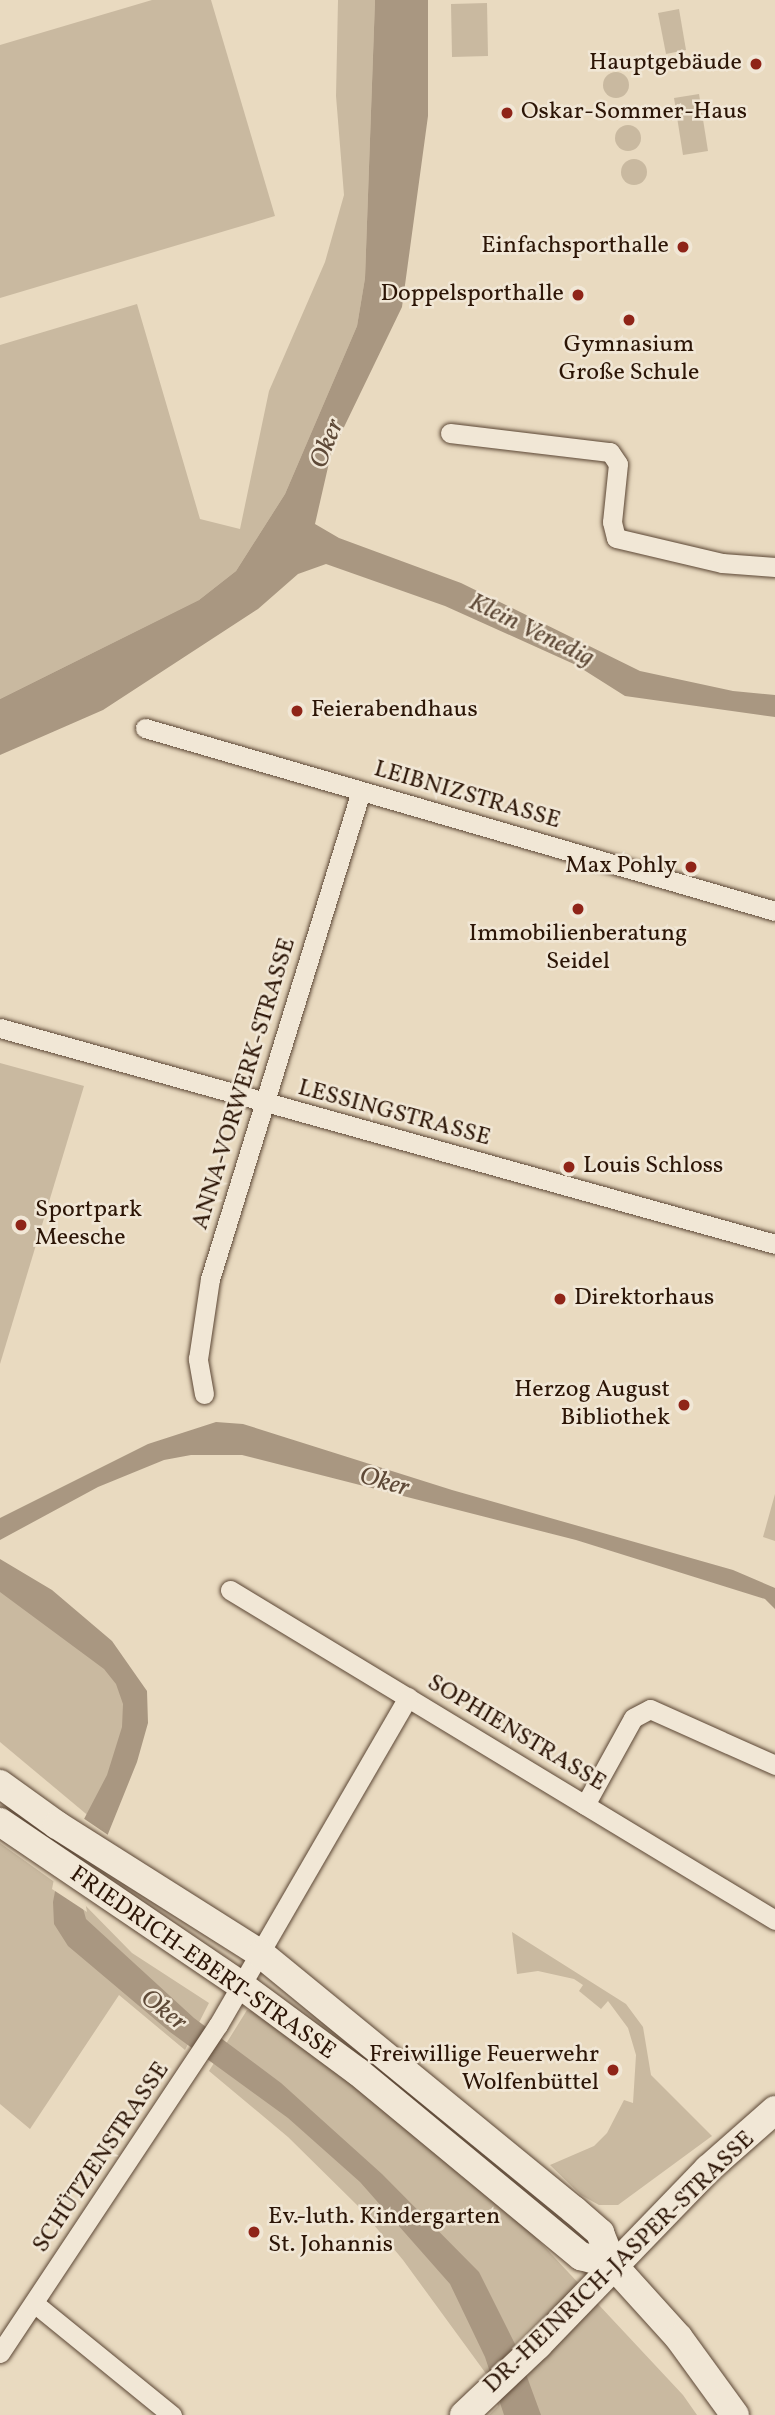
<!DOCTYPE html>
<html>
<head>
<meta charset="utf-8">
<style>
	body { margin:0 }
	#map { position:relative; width:775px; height:2415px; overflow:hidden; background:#e9dac0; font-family:Vollkorn,serif }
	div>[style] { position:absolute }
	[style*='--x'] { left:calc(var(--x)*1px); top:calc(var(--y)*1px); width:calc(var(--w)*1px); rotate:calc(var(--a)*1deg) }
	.green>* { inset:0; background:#c9b9a0 }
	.round { border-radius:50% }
	.water>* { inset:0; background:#a99781 }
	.pier>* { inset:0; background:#e9dac0 }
	.roads { filter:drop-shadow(0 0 2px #5b4634) drop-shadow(0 0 2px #5b4634) }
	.street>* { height:19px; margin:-9.5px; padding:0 9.5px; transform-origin:9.5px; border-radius:9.5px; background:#f1e7d6 }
	.secondary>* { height:28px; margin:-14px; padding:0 14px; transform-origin:14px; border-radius:14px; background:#f1e7d6 }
	.dots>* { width:19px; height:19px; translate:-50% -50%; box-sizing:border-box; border:4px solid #f1e7d6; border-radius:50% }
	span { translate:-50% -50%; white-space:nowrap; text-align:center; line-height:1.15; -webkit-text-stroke:5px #f1e7d6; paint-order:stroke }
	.poi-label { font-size:24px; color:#2c1506 }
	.right { translate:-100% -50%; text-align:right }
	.left { translate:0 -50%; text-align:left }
	.street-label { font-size:24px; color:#2c1506 }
	.water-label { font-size:26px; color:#5e4937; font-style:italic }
</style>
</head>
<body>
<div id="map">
	<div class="green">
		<div style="clip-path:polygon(152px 0,211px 0,275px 216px,0 298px,0 45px)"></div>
		<div style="clip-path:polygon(338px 0,375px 0,365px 278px,357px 326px,285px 494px,236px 571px,199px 600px,0 699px,0 345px,137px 304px,200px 519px,240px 529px,269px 391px,325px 262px,344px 195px,336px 96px)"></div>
		<div style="clip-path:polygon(487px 3px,488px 56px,452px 57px,451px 4px)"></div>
		<div style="clip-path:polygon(679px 9px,686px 50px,666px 54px,658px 13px)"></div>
		<div class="round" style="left:603px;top:72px;width:26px;height:26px"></div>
		<div style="clip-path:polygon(699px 94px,708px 151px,683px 155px,674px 98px)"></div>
		<div class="round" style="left:615px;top:125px;width:26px;height:26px"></div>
		<div class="round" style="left:621px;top:159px;width:26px;height:26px"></div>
		<div style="clip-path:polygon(0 1063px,84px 1086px,0 1364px)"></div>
		<div style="clip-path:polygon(775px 1494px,775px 1541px,763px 1537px)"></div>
		<div style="clip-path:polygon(0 1571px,131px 1688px,134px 1731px,97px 1823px,0 1742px)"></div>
		<div style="clip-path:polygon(0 1843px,81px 1901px,132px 1953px,209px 2003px,185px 2050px,119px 1995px,30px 2129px,0 2104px)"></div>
		<div style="clip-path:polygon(512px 1932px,626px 2004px,643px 2027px,651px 2075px,712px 2136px,618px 2205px,599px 2205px,581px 2195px,550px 2165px,594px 2146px,607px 2133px,624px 2100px,633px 2103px,636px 2055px,628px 2028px,608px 2001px,601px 2009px,579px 1991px,583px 1985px,574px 1979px,538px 1971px,517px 1974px)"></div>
		<div style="clip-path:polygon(247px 2010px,265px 2014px,512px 2212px,683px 2395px,697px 2415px,489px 2415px,498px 2406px,487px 2375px,403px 2260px,359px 2207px,288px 2137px,209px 2071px)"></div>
	</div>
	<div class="water">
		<div style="clip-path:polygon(375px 0,428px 0,428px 116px,402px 307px,331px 454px,315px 524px,339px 538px,461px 583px,640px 671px,733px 691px,775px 695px,775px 717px,625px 696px,576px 665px,445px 606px,326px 564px,298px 574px,258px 609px,103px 710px,0 755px,0 699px,199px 600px,236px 571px,285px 494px,357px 326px,365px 278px)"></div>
		<div style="clip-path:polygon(216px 1422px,243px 1424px,452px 1490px,733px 1570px,775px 1588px,775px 1609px,765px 1599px,576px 1540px,242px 1455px,191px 1455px,164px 1460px,98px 1487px,0 1540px,0 1518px,148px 1444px)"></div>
		<div style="clip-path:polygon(0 1559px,52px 1590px,112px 1641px,147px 1691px,148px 1723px,137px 1762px,81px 1901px,86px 1919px,194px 2018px,281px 2083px,382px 2174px,479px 2272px,515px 2344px,541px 2415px,504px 2415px,485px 2357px,450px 2284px,360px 2182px,288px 2118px,170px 2032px,68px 1946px,54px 1924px,53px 1902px,60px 1865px,107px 1775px,122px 1727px,123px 1704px,116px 1684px,104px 1669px,0 1592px)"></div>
	</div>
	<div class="pier">
		<div style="clip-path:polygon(83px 1818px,111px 1837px,85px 1901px,87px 1912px,52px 1889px,57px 1864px)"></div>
	</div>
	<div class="roads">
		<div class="street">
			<div style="--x:450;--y:433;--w:161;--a:6.8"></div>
			<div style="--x:610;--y:452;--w:14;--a:56"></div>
			<div style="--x:618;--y:464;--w:58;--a:95.9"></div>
			<div style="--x:612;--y:522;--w:16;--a:76"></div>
			<div style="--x:616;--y:538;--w:109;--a:13.3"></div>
			<div style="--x:722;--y:563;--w:53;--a:4.3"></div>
			<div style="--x:145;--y:728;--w:656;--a:16.2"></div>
			<div style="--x:0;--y:1028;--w:805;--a:15.57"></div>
			<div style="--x:204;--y:1394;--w:36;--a:-100"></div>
			<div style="--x:198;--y:1359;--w:81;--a:-81.5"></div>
			<div style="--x:210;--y:1279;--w:511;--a:-72.81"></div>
			<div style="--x:230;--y:1590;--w:637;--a:31.2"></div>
			<div style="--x:585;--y:1805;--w:99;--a:-61.1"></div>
			<div style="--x:633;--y:1718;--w:19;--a:-28"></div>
			<div style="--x:650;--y:1709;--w:137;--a:24.1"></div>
			<div style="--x:34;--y:2303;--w:178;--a:39.1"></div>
			<div style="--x:0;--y:2353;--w:394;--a:-56.4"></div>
			<div style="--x:218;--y:2025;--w:379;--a:-59.9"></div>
		</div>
		<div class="secondary">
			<div style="--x:0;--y:1784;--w:70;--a:35.7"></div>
			<div style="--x:57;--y:1825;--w:241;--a:32.3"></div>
			<div style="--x:261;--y:1954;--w:404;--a:39.3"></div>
			<div style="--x:574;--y:2210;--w:35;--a:41"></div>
			<div style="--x:600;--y:2233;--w:35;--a:68"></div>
			<div style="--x:613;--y:2265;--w:98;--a:47.9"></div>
			<div style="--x:679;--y:2338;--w:95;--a:54"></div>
			<div style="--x:0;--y:1822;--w:292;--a:34.1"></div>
			<div style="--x:242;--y:1986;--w:143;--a:36.5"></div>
			<div style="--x:357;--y:2071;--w:291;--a:39.6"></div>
			<div style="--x:581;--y:2256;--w:33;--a:16"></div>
			<div style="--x:464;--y:2415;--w:102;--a:-43.4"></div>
			<div style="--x:538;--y:2345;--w:245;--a:-46"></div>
			<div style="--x:708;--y:2169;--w:89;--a:-41.4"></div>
		</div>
	</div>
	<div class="dots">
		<div style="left:756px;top:64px;background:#8f2418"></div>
		<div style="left:507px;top:113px;background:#8f2418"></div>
		<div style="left:683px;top:247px;background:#8f2418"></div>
		<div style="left:578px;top:295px;background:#8f2418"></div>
		<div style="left:629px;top:320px;background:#8f2418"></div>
		<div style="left:297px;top:711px;background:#8f2418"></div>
		<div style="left:691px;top:867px;background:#8f2418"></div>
		<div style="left:578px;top:909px;background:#8f2418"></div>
		<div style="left:569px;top:1167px;background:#8f2418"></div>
		<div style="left:21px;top:1225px;background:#8f2418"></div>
		<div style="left:560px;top:1299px;background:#8f2418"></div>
		<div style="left:684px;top:1405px;background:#8f2418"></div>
		<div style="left:613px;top:2070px;background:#8f2418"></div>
		<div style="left:254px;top:2232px;background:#8f2418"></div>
	</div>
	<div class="poi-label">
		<span class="right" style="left:742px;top:64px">Hauptgebäude</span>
		<span class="left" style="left:521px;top:113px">Oskar-Sommer-Haus</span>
		<span class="right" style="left:669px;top:247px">Einfachsporthalle</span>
		<span class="right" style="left:564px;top:295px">Doppelsporthalle</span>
		<span style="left:629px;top:360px">Gymnasium<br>Große Schule</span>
		<span class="left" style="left:311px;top:711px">Feierabendhaus</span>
		<span class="right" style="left:677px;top:867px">Max Pohly</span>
		<span style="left:578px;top:949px">Immobilienberatung<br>Seidel</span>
		<span class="left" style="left:583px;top:1167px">Louis Schloss</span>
		<span class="left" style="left:35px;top:1225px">Sportpark<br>Meesche</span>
		<span class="left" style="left:574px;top:1299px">Direktorhaus</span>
		<span class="right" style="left:670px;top:1405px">Herzog August<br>Bibliothek</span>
		<span class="right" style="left:599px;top:2070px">Freiwillige Feuerwehr<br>Wolfenbüttel</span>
		<span class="left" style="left:268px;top:2232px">Ev.-luth. Kindergarten<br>St. Johannis</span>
	</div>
	<div class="street-label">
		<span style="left:467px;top:796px;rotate:16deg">LEIBNIZSTRASSE</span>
		<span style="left:245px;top:1084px;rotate:-73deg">ANNA-VORWERK-STRASSE</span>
		<span style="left:394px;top:1114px;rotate:15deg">LESSINGSTRASSE</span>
		<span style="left:516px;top:1734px;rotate:31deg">SOPHIENSTRASSE</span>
		<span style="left:202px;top:1964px;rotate:35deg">FRIEDRICH-EBERT-STRASSE</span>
		<span style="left:102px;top:2158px;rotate:-56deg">SCHÜTZENSTRASSE</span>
		<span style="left:620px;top:2263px;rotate:-44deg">DR.-HEINRICH-JASPER-STRASSE</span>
	</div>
	<div class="water-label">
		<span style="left:328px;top:444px;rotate:-68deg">Oker</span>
		<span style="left:531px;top:631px;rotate:26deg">Klein Venedig</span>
		<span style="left:384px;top:1483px;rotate:16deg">Oker</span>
		<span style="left:163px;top:2011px;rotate:38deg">Oker</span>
	</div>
</div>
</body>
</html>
